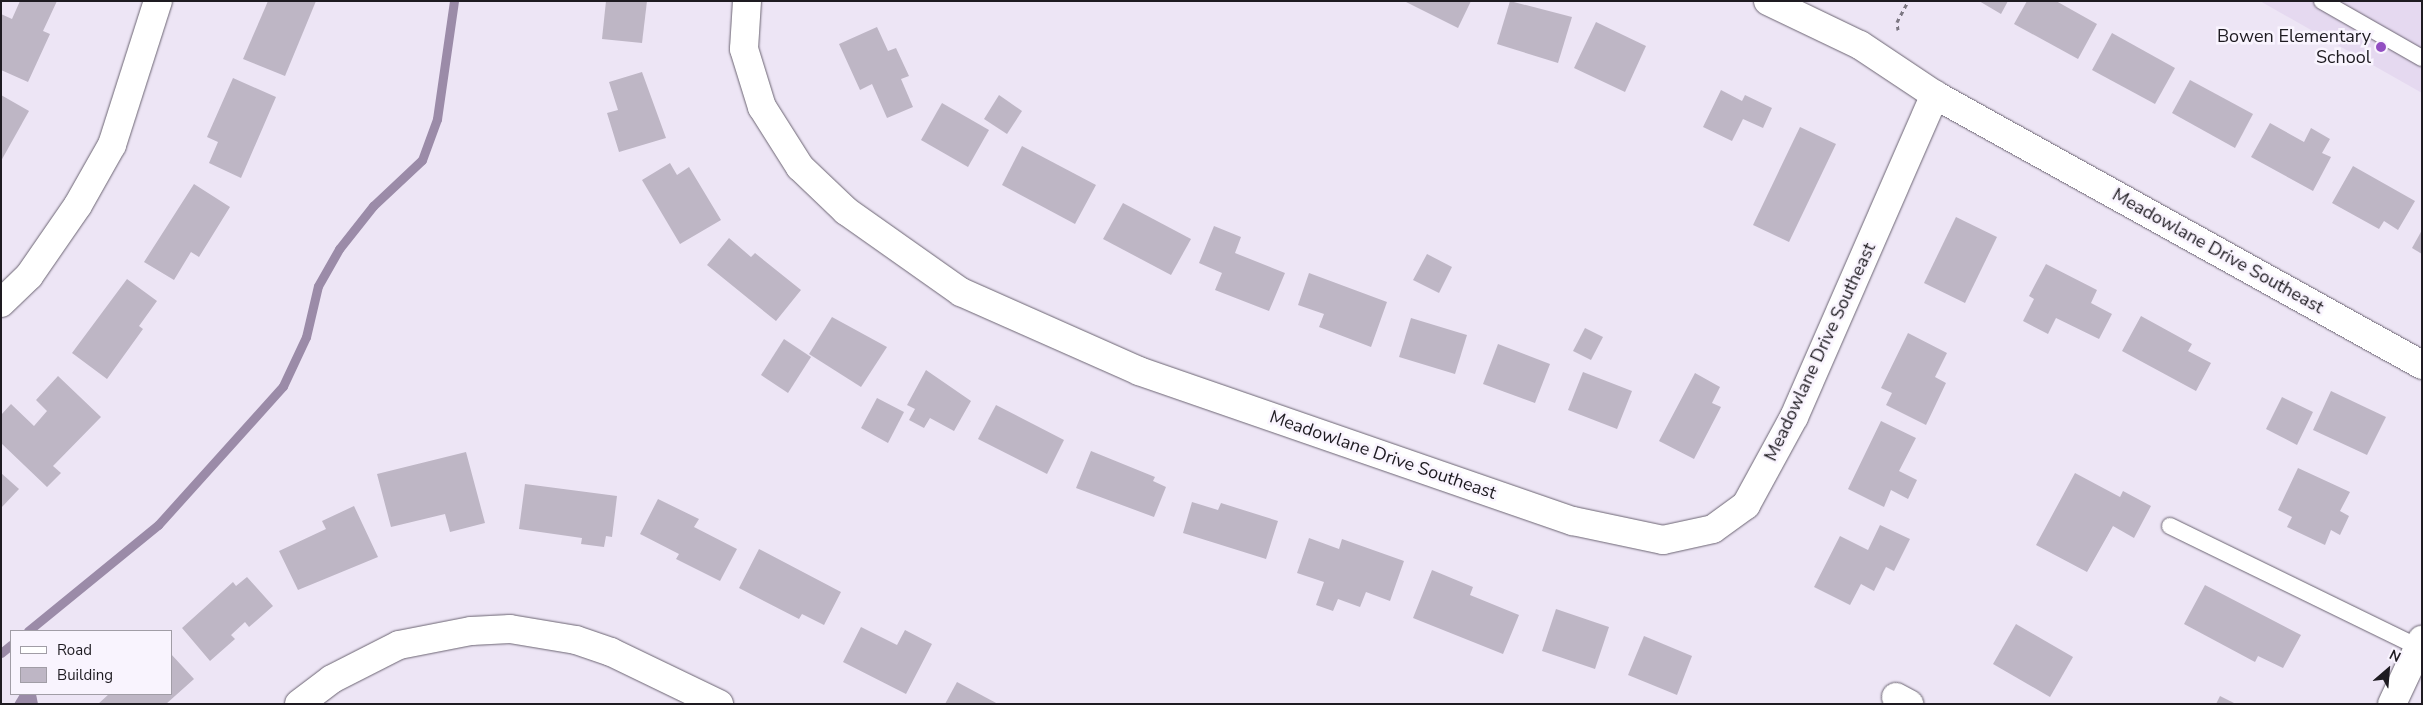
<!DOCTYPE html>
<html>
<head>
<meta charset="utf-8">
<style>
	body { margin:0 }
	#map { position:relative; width:2423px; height:705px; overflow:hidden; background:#ede5f5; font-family:"Nunito Sans",sans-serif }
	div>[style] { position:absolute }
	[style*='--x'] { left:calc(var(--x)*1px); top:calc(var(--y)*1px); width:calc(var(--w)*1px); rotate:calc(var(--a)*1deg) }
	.built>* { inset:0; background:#e5d9f0 }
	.water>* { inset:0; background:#9b8ba8 }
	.stream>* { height:9px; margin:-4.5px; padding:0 4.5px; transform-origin:4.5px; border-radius:4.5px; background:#9b8ba8 }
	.building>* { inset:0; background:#beb6c5 }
	.path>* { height:3px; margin-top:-1.5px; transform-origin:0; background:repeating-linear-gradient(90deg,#7c7782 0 4px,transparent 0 8px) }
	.roads { filter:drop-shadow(0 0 1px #6b6472) drop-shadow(0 0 1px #6b6472) }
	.lane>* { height:16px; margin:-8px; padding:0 8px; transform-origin:8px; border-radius:8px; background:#fff }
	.street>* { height:28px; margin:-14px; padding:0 14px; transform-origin:14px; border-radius:14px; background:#fff }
	.secondary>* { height:28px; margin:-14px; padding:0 14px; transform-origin:14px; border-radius:14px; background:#fff }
	.dots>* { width:14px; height:14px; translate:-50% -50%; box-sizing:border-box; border:2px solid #f9f4fe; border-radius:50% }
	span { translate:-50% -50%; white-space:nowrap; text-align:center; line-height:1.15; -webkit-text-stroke:5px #f9f4fe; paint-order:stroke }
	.poi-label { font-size:18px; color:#1e1b21 }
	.right { translate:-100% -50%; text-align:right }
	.street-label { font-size:18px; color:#1e1b21 }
	.frame { position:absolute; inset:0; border:2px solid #1e1b21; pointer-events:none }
	.legend { position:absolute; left:10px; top:630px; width:162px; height:65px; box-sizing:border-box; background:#f9f4fe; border:1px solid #a19da6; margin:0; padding:6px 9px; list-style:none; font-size:15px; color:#1e1b21 }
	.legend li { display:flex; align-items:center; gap:10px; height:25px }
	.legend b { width:25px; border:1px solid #a19da6 }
	.north { position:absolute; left:2363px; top:645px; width:50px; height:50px; -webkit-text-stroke:4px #f9f4fe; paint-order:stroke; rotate:27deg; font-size:14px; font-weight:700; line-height:20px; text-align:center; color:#1e1b21 }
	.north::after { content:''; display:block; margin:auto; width:18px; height:22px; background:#1e1b21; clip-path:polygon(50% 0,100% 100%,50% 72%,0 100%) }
</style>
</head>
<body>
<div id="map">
	<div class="built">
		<div style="clip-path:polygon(2260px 1px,2422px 1px,2422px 93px)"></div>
	</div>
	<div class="water">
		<div style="clip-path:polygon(20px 694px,36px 694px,38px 704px,14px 704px)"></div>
	</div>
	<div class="stream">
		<div style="--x:28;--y:631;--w:168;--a:-39.2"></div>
		<div style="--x:158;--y:525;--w:187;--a:-48"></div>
		<div style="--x:283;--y:386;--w:54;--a:-64.9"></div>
		<div style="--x:306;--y:337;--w:52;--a:-76.8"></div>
		<div style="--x:318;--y:286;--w:43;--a:-60.4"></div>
		<div style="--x:339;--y:249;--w:55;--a:-51.7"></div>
		<div style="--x:373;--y:206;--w:67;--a:-43.2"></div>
		<div style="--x:422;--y:160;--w:44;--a:-69.9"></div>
		<div style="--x:437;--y:119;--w:119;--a:-81.8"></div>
		<div style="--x:1;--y:653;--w:13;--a:-39"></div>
	</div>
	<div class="building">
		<div style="clip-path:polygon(20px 1px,57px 1px,43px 31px,50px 34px,28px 82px,1px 70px,1px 14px,12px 19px)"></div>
		<div style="clip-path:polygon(268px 1px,316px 1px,285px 76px,243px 59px)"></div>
		<div style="clip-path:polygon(606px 1px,647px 1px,642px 43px,602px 39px)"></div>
		<div style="clip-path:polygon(1404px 1px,1471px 1px,1458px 28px)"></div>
		<div style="clip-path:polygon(1510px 1px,1572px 17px,1558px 63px,1497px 44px)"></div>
		<div style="clip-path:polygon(1979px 1px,2008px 1px,2001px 14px)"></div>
		<div style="clip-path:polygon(2027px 1px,2056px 1px,2097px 24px,2078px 59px,2014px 24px)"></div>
		<div style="clip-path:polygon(1596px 22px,1646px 46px,1625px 92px,1574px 68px)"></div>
		<div style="clip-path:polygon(877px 27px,888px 51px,896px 48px,909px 76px,901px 79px,913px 107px,887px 118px,872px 84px,860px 90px,839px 44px)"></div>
		<div style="clip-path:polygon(2112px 33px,2175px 68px,2155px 104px,2092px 70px)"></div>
		<div style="clip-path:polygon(642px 72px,666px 138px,619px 152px,607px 113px,618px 110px,609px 82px)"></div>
		<div style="clip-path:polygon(233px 78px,276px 97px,241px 178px,209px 163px,218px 142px,207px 137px)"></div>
		<div style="clip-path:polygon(2190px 80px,2253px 114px,2235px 148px,2172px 113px)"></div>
		<div style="clip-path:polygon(1721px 90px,1742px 101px,1745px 95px,1772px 108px,1763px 128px,1743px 119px,1732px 141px,1703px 127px)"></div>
		<div style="clip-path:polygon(1px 95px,29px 111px,1px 161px)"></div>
		<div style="clip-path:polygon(999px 95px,1022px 111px,1007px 134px,984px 119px)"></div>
		<div style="clip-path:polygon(942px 103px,989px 130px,968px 167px,921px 140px)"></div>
		<div style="clip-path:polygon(2270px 123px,2304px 142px,2311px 128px,2330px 139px,2322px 153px,2331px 157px,2313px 191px,2251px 157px)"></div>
		<div style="clip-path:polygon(1800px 127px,1836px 144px,1789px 242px,1753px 225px)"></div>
		<div style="clip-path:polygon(1022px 146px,1096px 185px,1075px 224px,1002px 185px)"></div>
		<div style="clip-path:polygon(670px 163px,677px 175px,689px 167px,721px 220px,680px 244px,642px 180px)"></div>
		<div style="clip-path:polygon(2353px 166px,2415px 201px,2398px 230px,2384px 221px,2379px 229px,2332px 203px)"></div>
		<div style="clip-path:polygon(194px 184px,230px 207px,199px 257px,191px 252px,174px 280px,144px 262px)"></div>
		<div style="clip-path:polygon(1123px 203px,1191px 239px,1171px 275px,1103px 239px)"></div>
		<div style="clip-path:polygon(1956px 217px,1997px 237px,1965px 303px,1924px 283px)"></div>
		<div style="clip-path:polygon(1214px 226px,1241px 237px,1235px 253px,1285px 273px,1269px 311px,1215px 290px,1222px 273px,1199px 263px)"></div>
		<div style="clip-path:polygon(2422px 230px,2422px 254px,2412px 248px)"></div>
		<div style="clip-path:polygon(729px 238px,751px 257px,755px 253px,801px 290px,776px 321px,707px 265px)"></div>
		<div style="clip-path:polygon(1427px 254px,1452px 267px,1439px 293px,1413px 280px)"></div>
		<div style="clip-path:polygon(2046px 264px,2097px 290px,2091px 303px,2112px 314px,2099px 339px,2056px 318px,2048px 334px,2023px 321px,2034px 299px,2029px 296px)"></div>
		<div style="clip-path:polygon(1309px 273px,1387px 302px,1371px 347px,1319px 327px,1324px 314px,1298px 305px)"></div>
		<div style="clip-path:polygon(127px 279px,157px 301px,139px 326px,143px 329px,107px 379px,72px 353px)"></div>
		<div style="clip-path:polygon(2141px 316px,2192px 344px,2188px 351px,2211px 363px,2196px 391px,2122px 351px)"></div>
		<div style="clip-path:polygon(832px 317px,887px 347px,861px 387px,809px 354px)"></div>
		<div style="clip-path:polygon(1411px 318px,1467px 335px,1455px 374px,1399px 357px)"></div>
		<div style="clip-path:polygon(1585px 328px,1603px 337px,1591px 360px,1573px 351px)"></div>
		<div style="clip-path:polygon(1908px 333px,1947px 353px,1935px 377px,1946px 383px,1926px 425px,1886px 405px,1892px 393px,1881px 388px)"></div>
		<div style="clip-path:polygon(784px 339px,811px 357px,788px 393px,761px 375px)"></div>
		<div style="clip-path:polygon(1498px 344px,1550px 364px,1535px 403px,1483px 384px)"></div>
		<div style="clip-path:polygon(926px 370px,971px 401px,954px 431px,930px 418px,924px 428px,909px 420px,915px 409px,907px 405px)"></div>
		<div style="clip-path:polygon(1583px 372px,1632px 391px,1617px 429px,1568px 410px)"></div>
		<div style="clip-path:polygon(1695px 373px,1720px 387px,1712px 403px,1721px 407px,1694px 459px,1659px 441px)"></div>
		<div style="clip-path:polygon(58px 376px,101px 417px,53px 466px,61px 473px,47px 487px,1px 443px,1px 415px,11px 404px,34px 426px,47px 411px,36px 400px)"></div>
		<div style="clip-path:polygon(2331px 391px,2386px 417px,2367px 455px,2313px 430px)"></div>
		<div style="clip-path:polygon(2282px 397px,2313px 412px,2297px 445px,2266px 429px)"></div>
		<div style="clip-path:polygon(877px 398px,904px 412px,888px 443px,861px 428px)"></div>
		<div style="clip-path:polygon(996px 405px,1064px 440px,1047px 474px,978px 439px)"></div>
		<div style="clip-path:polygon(1881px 421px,1916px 438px,1899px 471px,1917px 480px,1908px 499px,1891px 490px,1884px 507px,1848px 489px)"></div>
		<div style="clip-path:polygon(1091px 451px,1155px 477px,1153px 481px,1166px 487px,1154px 517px,1076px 488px)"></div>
		<div style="clip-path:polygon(466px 452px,485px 523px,450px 532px,445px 514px,391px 527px,377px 474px)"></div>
		<div style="clip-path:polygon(2298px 468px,2350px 492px,2340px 511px,2349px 516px,2340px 535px,2331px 530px,2325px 545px,2287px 527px,2292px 517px,2278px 510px)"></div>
		<div style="clip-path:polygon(1px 473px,19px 489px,1px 508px)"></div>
		<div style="clip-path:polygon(2075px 473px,2120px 497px,2123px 491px,2151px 506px,2134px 538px,2113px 526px,2087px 572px,2036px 545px)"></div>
		<div style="clip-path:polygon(525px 484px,617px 496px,612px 537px,606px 536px,604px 547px,581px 544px,582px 538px,519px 529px)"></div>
		<div style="clip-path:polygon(658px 499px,699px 519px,694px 527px,737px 549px,720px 581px,676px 559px,679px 554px,640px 534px)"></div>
		<div style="clip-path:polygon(1192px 502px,1218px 510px,1221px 503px,1278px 521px,1266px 559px,1183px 533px)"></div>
		<div style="clip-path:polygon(354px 506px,378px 557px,298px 590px,279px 551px,326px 529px,322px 521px)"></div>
		<div style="clip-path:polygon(1880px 525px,1910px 539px,1894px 571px,1886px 567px,1874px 591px,1861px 584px,1850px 605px,1814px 587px,1840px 536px,1868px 550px)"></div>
		<div style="clip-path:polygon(1309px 538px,1339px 549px,1342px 539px,1404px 561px,1390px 601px,1366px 592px,1360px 607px,1338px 599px,1333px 611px,1316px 605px,1324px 582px,1297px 573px)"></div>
		<div style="clip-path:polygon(759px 549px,841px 592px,824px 625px,802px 614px,799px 619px,739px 588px)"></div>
		<div style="clip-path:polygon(1432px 570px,1473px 587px,1470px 595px,1519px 615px,1503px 654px,1413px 618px)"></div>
		<div style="clip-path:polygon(247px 577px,273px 606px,249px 627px,245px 622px,231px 635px,235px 639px,210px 661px,182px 628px,233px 582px,236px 586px)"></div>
		<div style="clip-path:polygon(2205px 585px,2301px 635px,2283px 668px,2258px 656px,2255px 662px,2184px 624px)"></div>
		<div style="clip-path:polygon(1556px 609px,1609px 627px,1595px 669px,1542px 651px)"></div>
		<div style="clip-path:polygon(2016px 624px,2073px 657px,2050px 697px,1993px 664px)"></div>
		<div style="clip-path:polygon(861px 627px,897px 645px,905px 630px,932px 644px,906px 694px,843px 662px)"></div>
		<div style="clip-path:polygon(1644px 636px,1692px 656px,1677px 695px,1628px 675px)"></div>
		<div style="clip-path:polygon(171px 654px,194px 679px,166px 704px,98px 704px,109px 694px,171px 694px)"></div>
		<div style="clip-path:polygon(957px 682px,998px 704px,945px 704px)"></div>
		<div style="clip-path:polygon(2220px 696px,2236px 704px,2216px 704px)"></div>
	</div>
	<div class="path">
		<div style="--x:1898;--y:30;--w:8;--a:-97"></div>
		<div style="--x:1897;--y:22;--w:24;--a:-62"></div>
	</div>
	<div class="roads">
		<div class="lane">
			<div style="--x:2322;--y:1;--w:115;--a:29.7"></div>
			<div style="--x:2170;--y:526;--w:276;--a:26"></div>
		</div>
		<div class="street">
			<div style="--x:747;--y:1;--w:48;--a:93.6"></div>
			<div style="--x:744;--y:49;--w:61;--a:72.8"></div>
			<div style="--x:762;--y:107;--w:71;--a:57.7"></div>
			<div style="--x:800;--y:167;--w:64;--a:43.7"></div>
			<div style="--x:846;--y:211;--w:141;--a:35.2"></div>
			<div style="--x:961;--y:292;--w:195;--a:23.9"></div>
			<div style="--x:1139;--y:371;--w:459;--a:19.1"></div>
			<div style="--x:1573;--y:521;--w:92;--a:11.9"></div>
			<div style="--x:1663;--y:540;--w:51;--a:-12.4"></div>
			<div style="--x:1713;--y:529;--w:41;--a:-36"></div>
			<div style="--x:1746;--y:505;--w:100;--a:-61.4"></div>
			<div style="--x:1794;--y:417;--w:352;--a:-66.4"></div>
			<div style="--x:1768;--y:1;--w:102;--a:25.6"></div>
			<div style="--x:1860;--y:45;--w:90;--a:33.7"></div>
			<div style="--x:1935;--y:95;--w:557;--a:29"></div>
			<div style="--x:1;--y:303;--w:39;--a:-44"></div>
			<div style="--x:29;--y:276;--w:86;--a:-55.4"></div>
			<div style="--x:78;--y:205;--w:69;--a:-60.5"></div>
			<div style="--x:112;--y:145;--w:151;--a:-72.3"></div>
			<div style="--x:1896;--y:697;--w:15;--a:28"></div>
			<div style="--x:299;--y:704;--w:41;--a:-37.1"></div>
			<div style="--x:332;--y:679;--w:75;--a:-26.9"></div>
			<div style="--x:399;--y:645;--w:73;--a:-11"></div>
			<div style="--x:471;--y:631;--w:39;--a:-3"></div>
			<div style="--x:510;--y:629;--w:67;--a:9.5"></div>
			<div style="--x:576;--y:640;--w:37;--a:19"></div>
			<div style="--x:611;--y:652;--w:120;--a:25.7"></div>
		</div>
		<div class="secondary">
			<div style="--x:2392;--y:704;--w:71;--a:-64.9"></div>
		</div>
	</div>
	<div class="dots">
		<div style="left:2381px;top:47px;background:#924ec2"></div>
	</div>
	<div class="poi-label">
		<span class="right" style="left:2371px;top:47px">Bowen Elementary<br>School</span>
	</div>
	<div class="street-label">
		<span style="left:2218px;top:251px;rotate:29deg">Meadowlane Drive Southeast</span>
		<span style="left:1820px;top:352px;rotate:-65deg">Meadowlane Drive Southeast</span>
		<span style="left:1383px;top:455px;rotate:19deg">Meadowlane Drive Southeast</span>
	</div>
	<div class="frame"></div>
	<ul class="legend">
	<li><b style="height:6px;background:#fff"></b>Road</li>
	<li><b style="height:14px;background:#beb6c5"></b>Building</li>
	</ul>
	<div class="north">N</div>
</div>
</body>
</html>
